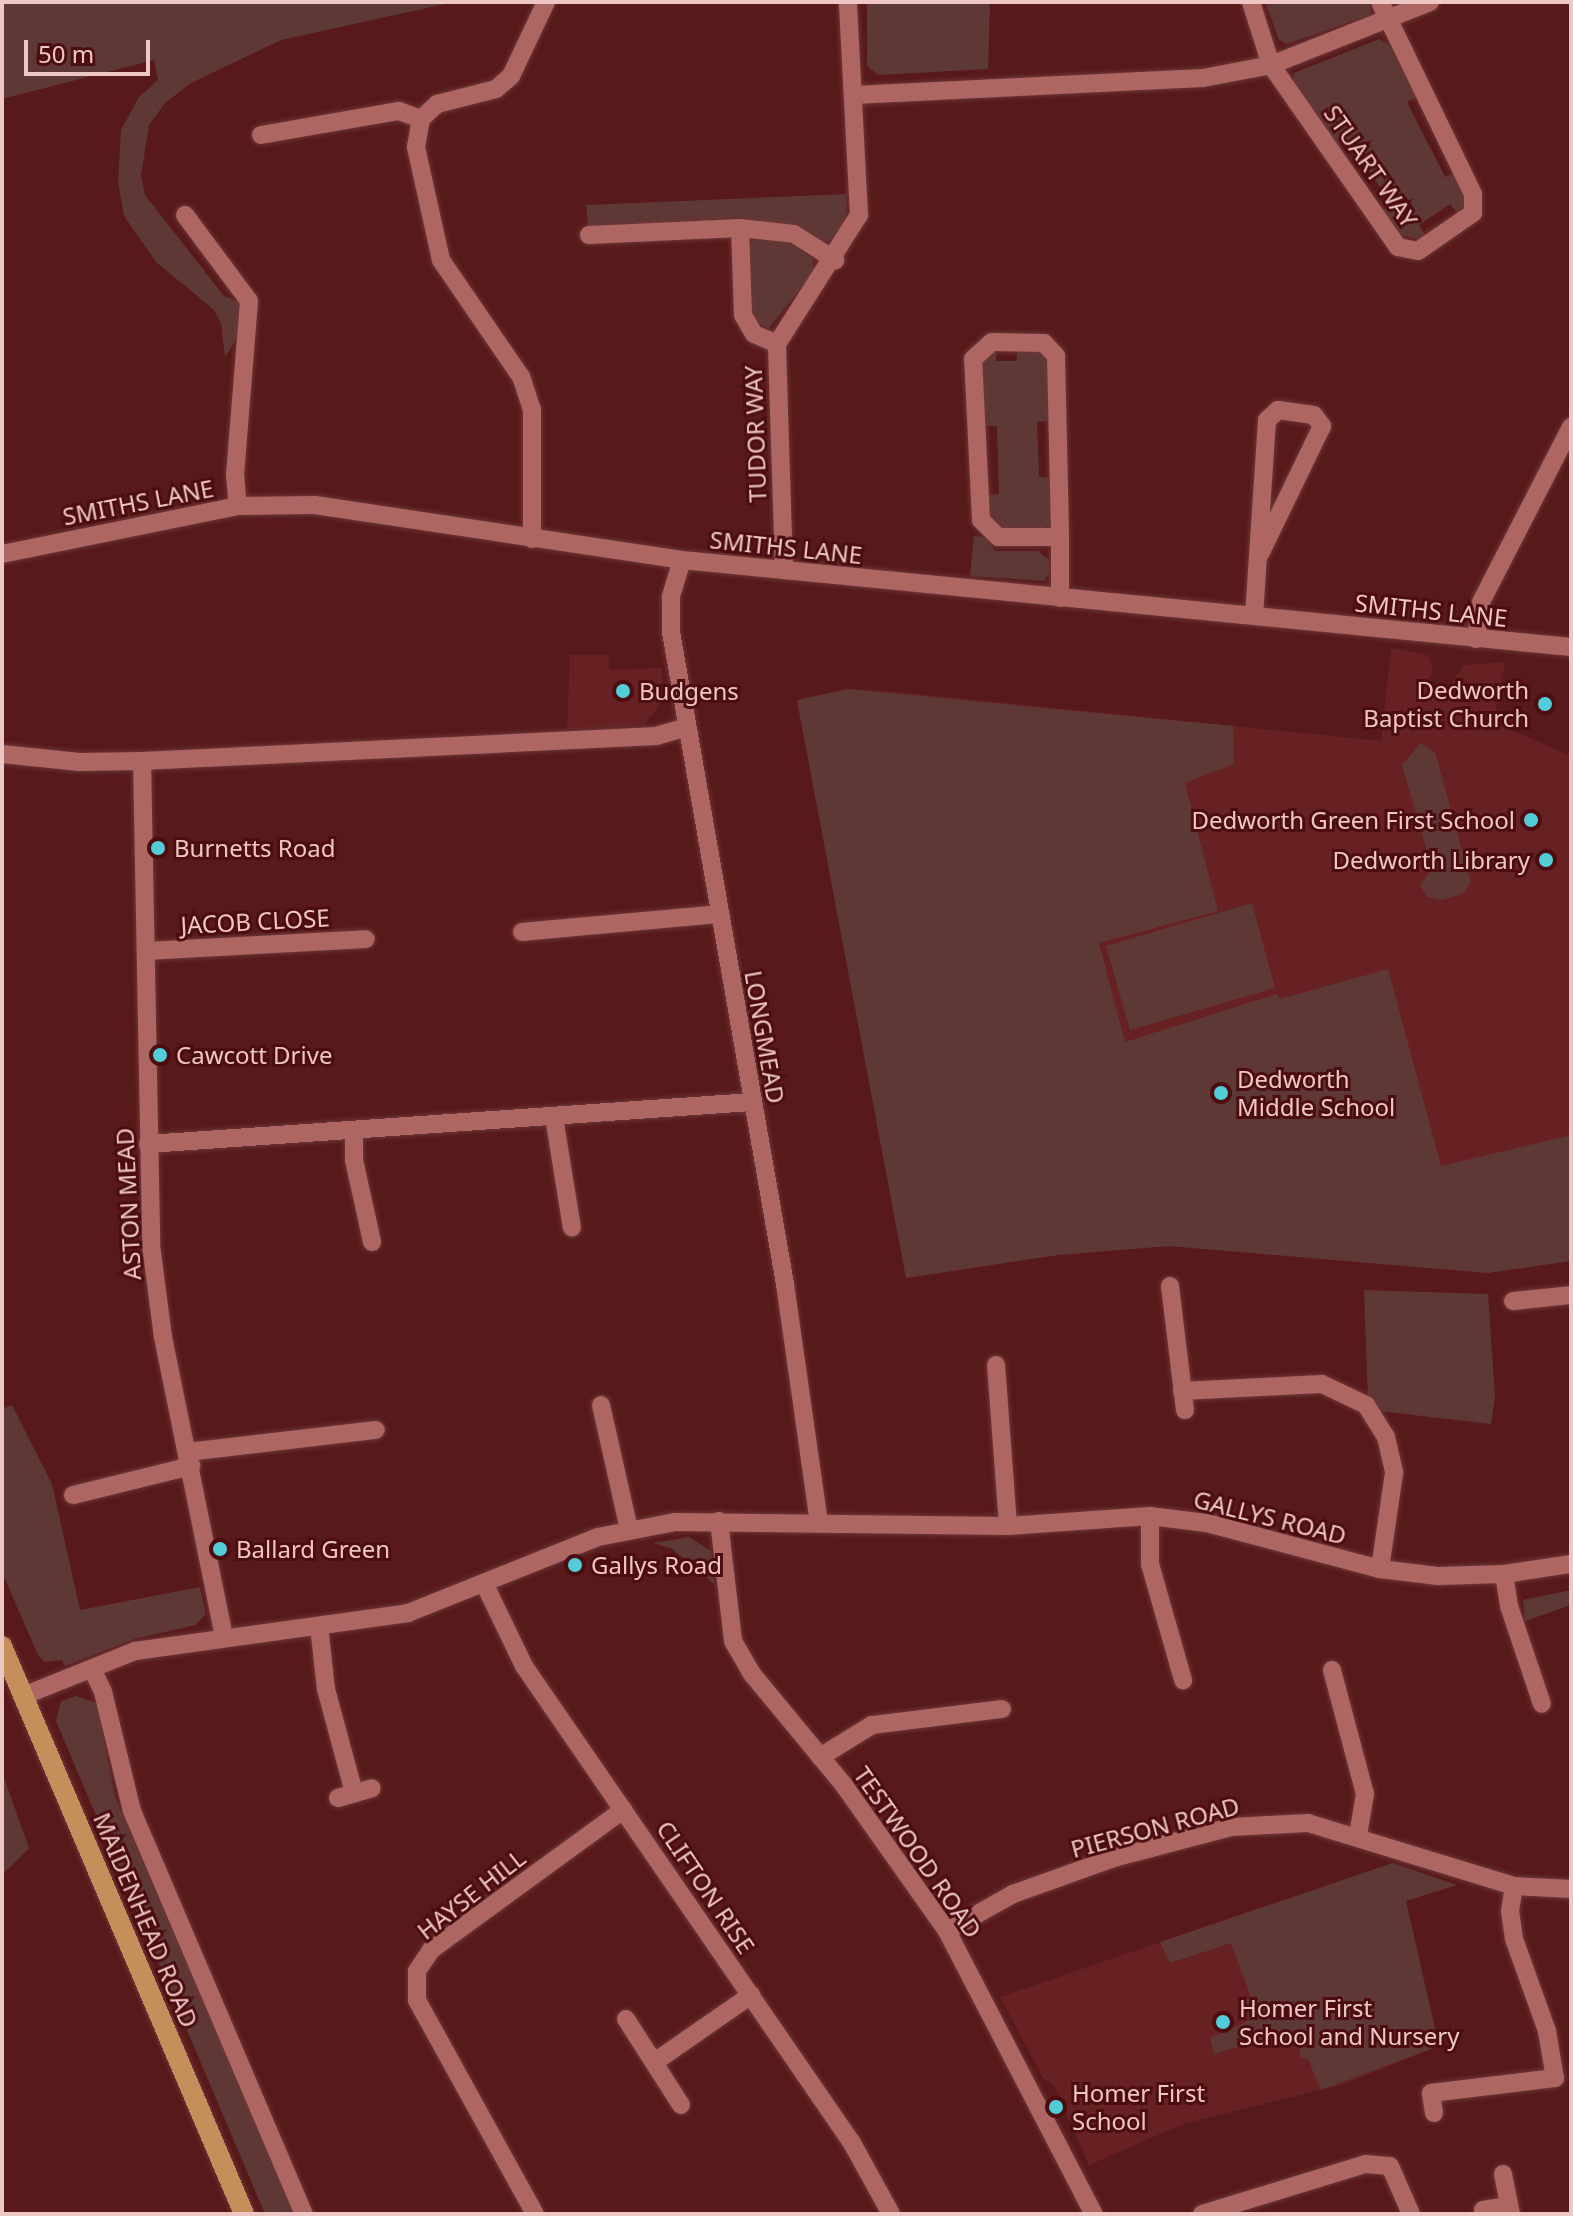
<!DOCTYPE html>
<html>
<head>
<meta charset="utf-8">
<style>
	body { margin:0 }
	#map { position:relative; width:1573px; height:2216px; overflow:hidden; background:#58191a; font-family:"Noto Sans",sans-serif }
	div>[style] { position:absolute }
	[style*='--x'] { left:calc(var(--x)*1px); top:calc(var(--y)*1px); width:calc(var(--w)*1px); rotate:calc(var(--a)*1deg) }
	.built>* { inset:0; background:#682122 }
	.green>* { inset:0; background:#5e3835 }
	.roads { filter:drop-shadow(0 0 2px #6c3739) drop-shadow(0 0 2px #6c3739) }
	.street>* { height:18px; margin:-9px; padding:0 9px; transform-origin:9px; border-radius:9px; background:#ad6662 }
	.primary>* { height:20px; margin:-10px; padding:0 10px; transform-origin:10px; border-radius:10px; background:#c58f5b }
	.dots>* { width:22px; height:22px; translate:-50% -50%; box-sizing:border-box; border:4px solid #4c0d10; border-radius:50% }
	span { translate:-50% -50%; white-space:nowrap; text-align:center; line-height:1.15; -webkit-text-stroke:6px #4c0d10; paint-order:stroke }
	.street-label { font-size:24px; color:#eec6c3 }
	.poi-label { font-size:24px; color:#eec6c3 }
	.right { translate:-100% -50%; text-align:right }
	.left { translate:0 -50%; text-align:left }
	.frame { position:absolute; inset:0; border:4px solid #eec6c3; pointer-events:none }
	.scale { position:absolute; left:24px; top:40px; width:126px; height:36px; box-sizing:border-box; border:4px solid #eec6c3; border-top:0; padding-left:10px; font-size:24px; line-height:28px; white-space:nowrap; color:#eec6c3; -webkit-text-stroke:6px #4c0d10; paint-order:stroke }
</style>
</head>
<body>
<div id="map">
	<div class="built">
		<div style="clip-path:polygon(1391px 648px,1427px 655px,1433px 668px,1428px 683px,1442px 696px,1464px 665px,1505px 662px,1493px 722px,1571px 756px,1571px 1261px,1488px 1273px,1169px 1246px,1058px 1255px,906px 1278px,797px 701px,848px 689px,887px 691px,1381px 741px)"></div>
		<div style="clip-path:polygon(570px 655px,608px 655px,610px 670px,662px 668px,662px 702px,644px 725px,567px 729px)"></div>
		<div style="clip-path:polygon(1393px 1863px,1439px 2046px,1344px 2084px,1183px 2124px,1089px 2165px,1054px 2085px,1043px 2078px,1000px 1997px)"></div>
	</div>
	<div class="green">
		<div style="clip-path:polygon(2px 2px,454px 2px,281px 40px,191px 83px,165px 103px,149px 125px,141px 176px,145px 195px,224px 296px,242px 303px,239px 335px,225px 357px,221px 323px,213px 309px,156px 262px,124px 216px,118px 182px,121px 130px,139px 97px,158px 80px,154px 60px,2px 99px)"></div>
		<div style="clip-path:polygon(867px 2px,990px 2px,988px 69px,878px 75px,867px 66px)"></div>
		<div style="clip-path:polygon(1265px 2px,1371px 2px,1371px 3px,1370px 15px,1287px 44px,1279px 40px)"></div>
		<div style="clip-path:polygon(1379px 39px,1389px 44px,1417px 97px,1407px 102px,1445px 177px,1455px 173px,1465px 192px,1465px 207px,1458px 214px,1450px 204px,1419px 225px,1426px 236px,1418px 239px,1401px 235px,1383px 211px,1392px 204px,1347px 140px,1337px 146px,1293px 85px,1294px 73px)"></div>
		<div style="clip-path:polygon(847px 194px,846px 220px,833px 240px,821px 242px,794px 227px,740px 218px,588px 226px,586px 205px)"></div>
		<div style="clip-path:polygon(779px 236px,812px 258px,815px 271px,768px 329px,751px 316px,749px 247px,755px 238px)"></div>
		<div style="clip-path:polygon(996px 349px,996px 361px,1017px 361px,1017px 349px,1037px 350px,1047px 358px,1049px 421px,1037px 422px,1039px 477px,1051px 478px,1052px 522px,1041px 530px,1002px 530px,990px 516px,988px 495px,999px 494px,997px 426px,986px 426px,982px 363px)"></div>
		<div style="clip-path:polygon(974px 536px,985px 537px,995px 551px,1038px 551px,1048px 559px,1050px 572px,1044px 581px,970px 576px)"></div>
		<div style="clip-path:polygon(848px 689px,1233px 726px,1234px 764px,1185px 783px,1218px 911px,1099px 943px,1125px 1042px,1277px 994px,1280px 999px,1388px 969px,1441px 1166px,1571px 1135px,1571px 1261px,1488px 1273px,1169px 1246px,1058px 1255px,906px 1278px,797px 700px)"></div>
		<div style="clip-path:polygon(1421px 743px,1435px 752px,1471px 883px,1462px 894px,1442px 900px,1428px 897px,1420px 886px,1432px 868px,1402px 765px)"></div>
		<div style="clip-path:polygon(1252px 903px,1275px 988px,1130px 1030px,1106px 946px)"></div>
		<div style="clip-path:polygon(1364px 1290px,1488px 1294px,1495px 1396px,1491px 1424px,1378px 1411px,1368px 1400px)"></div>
		<div style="clip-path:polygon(12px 1405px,52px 1484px,80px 1610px,200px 1587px,206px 1614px,196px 1625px,134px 1639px,65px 1666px,62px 1660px,45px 1662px,38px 1655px,2px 1572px,2px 1409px)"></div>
		<div style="clip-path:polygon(689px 1537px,711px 1551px,714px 1584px,671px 1548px,653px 1543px)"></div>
		<div style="clip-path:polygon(1571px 1590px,1571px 1605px,1525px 1621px,1523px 1600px)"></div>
		<div style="clip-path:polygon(76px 1696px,97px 1703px,115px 1797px,295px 2214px,265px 2214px,56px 1721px,61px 1701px)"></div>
		<div style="clip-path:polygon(2px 1772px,29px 1848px,2px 1875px)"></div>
		<div style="clip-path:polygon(1393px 1863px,1457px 1885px,1406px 1901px,1439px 2046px,1321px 2090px,1308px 2059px,1301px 2058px,1296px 2030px,1214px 2054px,1210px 2038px,1250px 2020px,1244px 2002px,1251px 1997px,1231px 1943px,1170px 1963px,1160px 1942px)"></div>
	</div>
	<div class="roads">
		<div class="street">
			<div style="--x:1251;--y:2;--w:66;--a:72.4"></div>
			<div style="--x:1271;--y:65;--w:222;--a:55.1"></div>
			<div style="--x:1398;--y:247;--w:20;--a:11"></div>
			<div style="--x:1418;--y:251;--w:67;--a:-34.6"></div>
			<div style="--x:1473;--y:213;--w:19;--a:-90"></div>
			<div style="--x:1473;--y:194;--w:213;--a:-115.8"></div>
			<div style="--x:854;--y:95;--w:349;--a:-2.8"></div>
			<div style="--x:1203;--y:78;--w:69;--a:-10.8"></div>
			<div style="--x:1271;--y:65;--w:171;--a:-21.6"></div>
			<div style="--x:261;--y:135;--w:140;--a:-9.9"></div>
			<div style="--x:399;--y:111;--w:23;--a:20"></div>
			<div style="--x:185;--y:215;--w:107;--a:53.3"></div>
			<div style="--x:249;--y:301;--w:174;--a:94.6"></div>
			<div style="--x:235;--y:474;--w:32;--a:85"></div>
			<div style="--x:740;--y:228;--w:87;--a:88"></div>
			<div style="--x:743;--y:315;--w:22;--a:60"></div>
			<div style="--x:754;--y:334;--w:25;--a:23"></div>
			<div style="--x:589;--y:235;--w:151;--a:-2.7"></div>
			<div style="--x:740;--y:228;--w:54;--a:6.3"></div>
			<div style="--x:794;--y:234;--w:49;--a:32.4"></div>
			<div style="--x:1060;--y:537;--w:62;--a:180"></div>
			<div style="--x:998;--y:537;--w:24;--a:-135"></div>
			<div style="--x:981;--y:520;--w:161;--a:-92.8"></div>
			<div style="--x:973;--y:359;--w:25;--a:-42"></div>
			<div style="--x:992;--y:342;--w:52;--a:1.1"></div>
			<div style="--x:1044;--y:343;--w:18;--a:47"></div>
			<div style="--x:1056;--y:356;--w:181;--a:88.7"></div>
			<div style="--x:1060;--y:537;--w:61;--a:90"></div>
			<div style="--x:532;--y:539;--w:129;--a:-90"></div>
			<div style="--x:532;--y:410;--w:35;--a:-108"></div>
			<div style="--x:521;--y:377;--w:142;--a:-124.4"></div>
			<div style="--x:441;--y:260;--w:116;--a:-102.5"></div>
			<div style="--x:416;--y:147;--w:28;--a:-80"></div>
			<div style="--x:421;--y:119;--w:22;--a:-43"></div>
			<div style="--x:437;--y:104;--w:61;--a:-14.3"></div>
			<div style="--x:496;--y:89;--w:20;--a:-41"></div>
			<div style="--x:511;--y:76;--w:82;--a:-64.7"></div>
			<div style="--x:2;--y:554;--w:241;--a:-11.5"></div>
			<div style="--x:238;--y:506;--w:77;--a:-0.7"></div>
			<div style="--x:315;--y:505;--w:371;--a:8.5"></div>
			<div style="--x:682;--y:560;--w:893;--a:5.59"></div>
			<div style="--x:682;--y:560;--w:39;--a:107"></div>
			<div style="--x:671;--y:597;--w:35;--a:90"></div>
			<div style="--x:671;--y:632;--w:662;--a:80.08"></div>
			<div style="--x:785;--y:1284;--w:240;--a:81.9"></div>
			<div style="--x:784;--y:570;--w:226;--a:-91.8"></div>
			<div style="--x:777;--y:344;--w:153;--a:-57.6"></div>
			<div style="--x:859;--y:215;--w:213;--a:-93"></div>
			<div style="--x:1254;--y:616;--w:196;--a:-86.2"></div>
			<div style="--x:1267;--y:420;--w:15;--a:-42"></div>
			<div style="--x:1278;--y:410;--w:36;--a:8"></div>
			<div style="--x:1314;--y:415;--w:14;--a:54"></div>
			<div style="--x:1322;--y:426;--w:142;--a:115.8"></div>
			<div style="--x:1476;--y:639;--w:37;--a:-82"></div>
			<div style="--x:1481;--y:602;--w:197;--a:-62.8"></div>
			<div style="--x:2;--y:754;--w:78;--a:5.9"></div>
			<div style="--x:80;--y:762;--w:62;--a:-0.9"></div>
			<div style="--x:142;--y:761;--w:515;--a:-2.78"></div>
			<div style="--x:656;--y:736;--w:32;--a:-16"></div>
			<div style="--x:142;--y:761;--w:484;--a:88.9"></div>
			<div style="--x:151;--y:1245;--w:93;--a:82.6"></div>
			<div style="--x:163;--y:1337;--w:307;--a:78.5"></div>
			<div style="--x:522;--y:932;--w:199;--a:-5.2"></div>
			<div style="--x:146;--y:951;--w:220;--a:-3.1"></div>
			<div style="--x:554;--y:1117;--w:112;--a:80.8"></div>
			<div style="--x:354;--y:1133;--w:27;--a:90"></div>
			<div style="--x:354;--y:1160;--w:84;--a:77.6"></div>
			<div style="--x:148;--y:1144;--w:604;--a:-3.98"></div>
			<div style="--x:1170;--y:1286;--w:125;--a:83.1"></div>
			<div style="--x:1513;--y:1301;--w:58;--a:-5.9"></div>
			<div style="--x:996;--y:1365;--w:161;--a:85.7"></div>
			<div style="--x:1182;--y:1391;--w:140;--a:-2.9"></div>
			<div style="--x:1322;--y:1384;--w:49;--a:25.5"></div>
			<div style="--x:1366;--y:1405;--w:38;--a:58"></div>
			<div style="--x:1386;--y:1437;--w:37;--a:77"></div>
			<div style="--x:1394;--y:1473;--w:97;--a:98.3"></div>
			<div style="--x:601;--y:1405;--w:127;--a:77.3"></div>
			<div style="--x:188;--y:1452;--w:189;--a:-6.7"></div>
			<div style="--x:73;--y:1495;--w:122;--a:-13.8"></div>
			<div style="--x:1150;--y:1516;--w:48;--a:90"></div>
			<div style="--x:1150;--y:1564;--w:121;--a:74.1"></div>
			<div style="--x:719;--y:1521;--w:121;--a:83.3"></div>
			<div style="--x:733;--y:1641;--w:38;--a:60"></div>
			<div style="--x:752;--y:1674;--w:143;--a:50.4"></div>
			<div style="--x:843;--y:1784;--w:180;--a:54.7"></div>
			<div style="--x:947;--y:1931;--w:319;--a:62.6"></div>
			<div style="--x:1504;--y:1574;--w:32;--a:81"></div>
			<div style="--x:1509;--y:1606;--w:103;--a:71.4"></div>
			<div style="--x:485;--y:1585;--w:90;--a:64.3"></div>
			<div style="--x:524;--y:1666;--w:579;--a:55.49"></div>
			<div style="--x:852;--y:2143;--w:81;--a:61.2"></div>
			<div style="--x:319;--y:1626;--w:63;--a:83.7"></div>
			<div style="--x:326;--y:1689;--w:108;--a:74.9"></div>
			<div style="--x:92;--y:1669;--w:25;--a:64"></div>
			<div style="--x:103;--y:1692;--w:122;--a:76.3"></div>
			<div style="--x:132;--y:1811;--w:438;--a:66.9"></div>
			<div style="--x:1332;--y:1670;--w:128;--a:75.1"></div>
			<div style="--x:1365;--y:1794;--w:42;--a:99.7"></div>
			<div style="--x:23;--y:1696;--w:121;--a:-21.9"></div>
			<div style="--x:135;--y:1651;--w:276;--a:-7.9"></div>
			<div style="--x:408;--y:1613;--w:205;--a:-21.8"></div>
			<div style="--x:598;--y:1537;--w:78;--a:-11"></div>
			<div style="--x:675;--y:1522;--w:333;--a:0.7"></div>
			<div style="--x:1008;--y:1526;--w:142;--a:-4"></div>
			<div style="--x:1150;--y:1516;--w:57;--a:7"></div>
			<div style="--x:1207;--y:1523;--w:179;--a:14.9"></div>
			<div style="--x:1380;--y:1569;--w:58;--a:6.9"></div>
			<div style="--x:1438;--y:1576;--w:66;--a:-1.7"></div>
			<div style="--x:1504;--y:1574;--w:68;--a:-8.5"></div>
			<div style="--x:820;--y:1757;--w:61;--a:-31.6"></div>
			<div style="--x:872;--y:1725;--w:131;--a:-7"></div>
			<div style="--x:338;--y:1798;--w:35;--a:-16"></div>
			<div style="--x:947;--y:1931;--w:76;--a:-29.3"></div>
			<div style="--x:1013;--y:1894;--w:110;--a:-19.6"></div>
			<div style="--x:1117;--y:1857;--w:118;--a:-14.7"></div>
			<div style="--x:1231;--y:1827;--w:77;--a:-3"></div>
			<div style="--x:1308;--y:1823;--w:215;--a:17"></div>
			<div style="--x:1514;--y:1886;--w:57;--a:3"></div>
			<div style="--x:626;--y:2019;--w:102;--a:57.4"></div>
			<div style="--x:656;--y:2061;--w:116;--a:-34.8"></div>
			<div style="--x:1434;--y:2113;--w:20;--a:-99"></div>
			<div style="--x:1431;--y:2093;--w:125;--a:-6.9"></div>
			<div style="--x:1555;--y:2078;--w:48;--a:-99.7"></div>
			<div style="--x:1547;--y:2031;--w:98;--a:-109.7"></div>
			<div style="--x:1514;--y:1939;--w:28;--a:-98"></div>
			<div style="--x:1510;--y:1911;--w:25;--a:-81"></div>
			<div style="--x:1503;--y:2174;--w:41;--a:78.7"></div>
			<div style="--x:1483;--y:2210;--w:26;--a:-9"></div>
			<div style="--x:535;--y:2214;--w:244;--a:-118.9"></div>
			<div style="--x:417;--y:2000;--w:29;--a:-90"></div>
			<div style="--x:417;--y:1971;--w:25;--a:-56"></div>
			<div style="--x:431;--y:1950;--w:238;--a:-36.1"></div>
			<div style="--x:1202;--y:2214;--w:171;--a:-17"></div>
			<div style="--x:1366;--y:2164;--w:24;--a:5"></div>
			<div style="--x:1390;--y:2166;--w:52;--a:66.4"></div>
		</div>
		<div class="primary">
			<div style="--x:2;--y:1646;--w:617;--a:66.92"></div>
		</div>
	</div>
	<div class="dots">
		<div style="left:623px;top:691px;background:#52ccd6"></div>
		<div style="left:1545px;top:704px;background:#52ccd6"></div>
		<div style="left:1531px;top:820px;background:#52ccd6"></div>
		<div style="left:158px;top:848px;background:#52ccd6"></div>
		<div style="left:1546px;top:860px;background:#52ccd6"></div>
		<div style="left:160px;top:1055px;background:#52ccd6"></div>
		<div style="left:1221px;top:1093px;background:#52ccd6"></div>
		<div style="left:220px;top:1549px;background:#52ccd6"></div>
		<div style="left:575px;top:1565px;background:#52ccd6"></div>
		<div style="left:1223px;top:2022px;background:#52ccd6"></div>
		<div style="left:1056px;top:2107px;background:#52ccd6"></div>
	</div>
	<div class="street-label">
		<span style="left:1371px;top:166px;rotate:55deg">STUART WAY</span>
		<span style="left:755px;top:434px;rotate:-92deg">TUDOR WAY</span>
		<span style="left:138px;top:502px;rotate:-11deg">SMITHS LANE</span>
		<span style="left:786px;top:547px;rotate:6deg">SMITHS LANE</span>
		<span style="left:1431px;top:610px;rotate:6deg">SMITHS LANE</span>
		<span style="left:255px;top:921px;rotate:-3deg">JACOB CLOSE</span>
		<span style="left:765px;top:1037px;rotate:80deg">LONGMEAD</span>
		<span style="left:128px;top:1204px;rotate:-93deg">ASTON MEAD</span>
		<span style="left:1270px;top:1517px;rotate:14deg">GALLYS ROAD</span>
		<span style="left:1155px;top:1827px;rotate:-15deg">PIERSON ROAD</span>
		<span style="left:918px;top:1852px;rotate:55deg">TESTWOOD ROAD</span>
		<span style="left:706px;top:1887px;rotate:56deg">CLIFTON RISE</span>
		<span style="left:471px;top:1894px;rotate:-38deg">HAYSE HILL</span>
		<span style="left:146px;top:1920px;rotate:67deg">MAIDENHEAD ROAD</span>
	</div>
	<div class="poi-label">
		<span class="right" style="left:1529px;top:704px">Dedworth<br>Baptist Church</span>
		<span class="left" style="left:639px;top:691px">Budgens</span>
		<span class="right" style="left:1515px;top:820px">Dedworth Green First School</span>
		<span class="left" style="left:174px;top:848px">Burnetts Road</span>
		<span class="right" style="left:1530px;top:860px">Dedworth Library</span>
		<span class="left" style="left:176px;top:1055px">Cawcott Drive</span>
		<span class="left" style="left:1237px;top:1093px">Dedworth<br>Middle School</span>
		<span class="left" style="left:236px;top:1549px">Ballard Green</span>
		<span class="left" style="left:591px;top:1565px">Gallys Road</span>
		<span class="left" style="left:1239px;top:2022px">Homer First<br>School and Nursery</span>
		<span class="left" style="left:1072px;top:2107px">Homer First<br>School</span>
	</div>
	<div class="frame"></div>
	<div class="scale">50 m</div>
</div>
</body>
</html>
